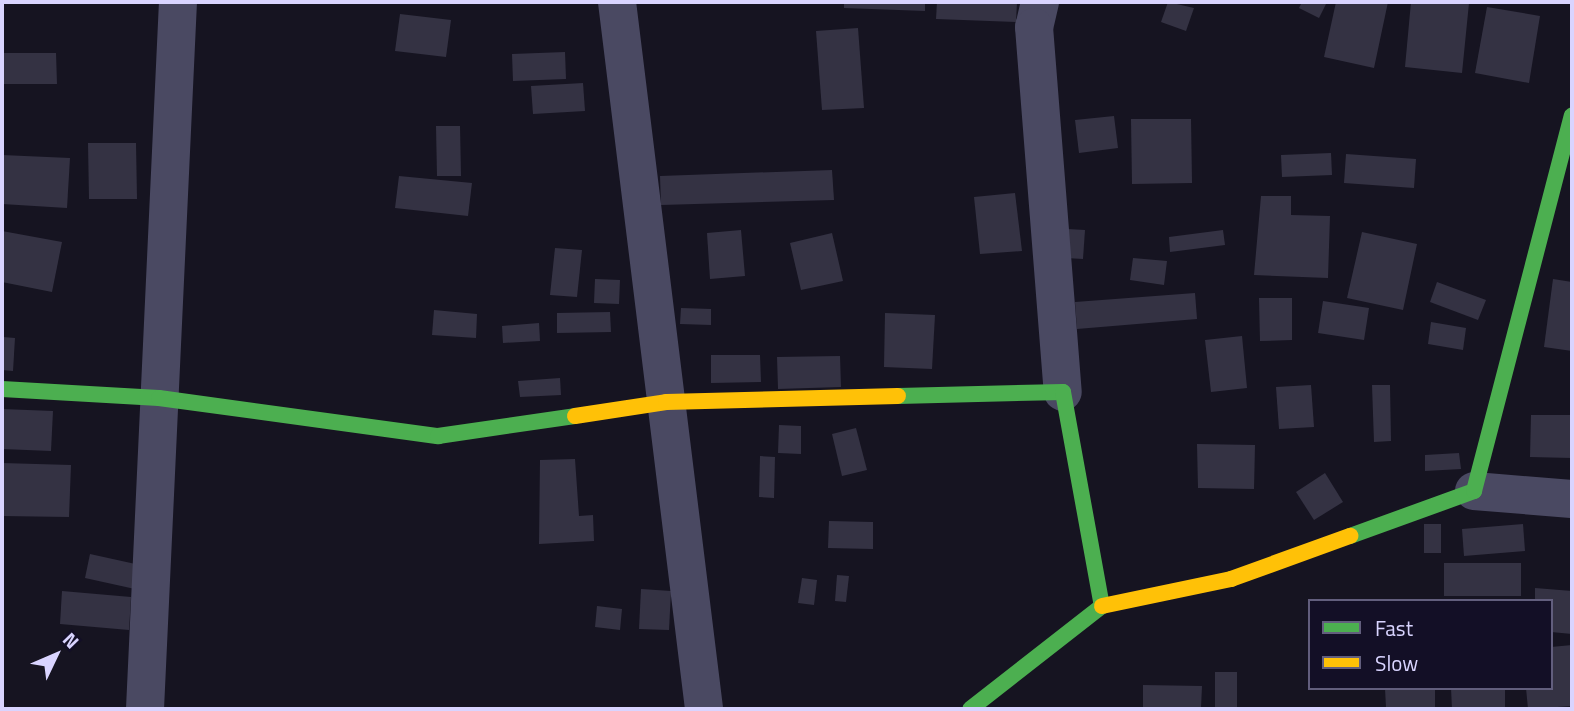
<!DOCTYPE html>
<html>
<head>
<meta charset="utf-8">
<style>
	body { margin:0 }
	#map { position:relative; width:1574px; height:711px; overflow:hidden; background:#161421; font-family:"Titillium Web",sans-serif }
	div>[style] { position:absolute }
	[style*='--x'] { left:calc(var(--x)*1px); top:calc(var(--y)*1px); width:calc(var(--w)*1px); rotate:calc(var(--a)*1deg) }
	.building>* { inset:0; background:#343243 }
	.street>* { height:38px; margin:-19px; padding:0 19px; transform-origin:19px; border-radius:19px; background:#4a4962 }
	.fast>* { height:16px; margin:-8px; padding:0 8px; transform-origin:8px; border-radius:8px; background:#4caf50 }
	.slow>* { height:16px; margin:-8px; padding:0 8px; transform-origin:8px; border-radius:8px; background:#ffc107 }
	span { translate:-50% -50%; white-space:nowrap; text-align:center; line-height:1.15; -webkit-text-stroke:5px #130f26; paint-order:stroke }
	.frame { position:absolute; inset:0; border:4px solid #d9d4ff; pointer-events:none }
	.legend { position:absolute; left:1308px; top:599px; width:245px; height:91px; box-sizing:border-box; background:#130f26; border:2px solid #625e7d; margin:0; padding:9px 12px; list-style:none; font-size:21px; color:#d9d4ff }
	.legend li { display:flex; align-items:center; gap:14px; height:35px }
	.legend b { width:35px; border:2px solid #625e7d }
	.north { position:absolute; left:21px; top:620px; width:70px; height:70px; -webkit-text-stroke:5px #130f26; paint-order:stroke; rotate:46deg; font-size:19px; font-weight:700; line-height:28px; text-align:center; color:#d9d4ff }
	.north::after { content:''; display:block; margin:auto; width:24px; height:32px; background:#d9d4ff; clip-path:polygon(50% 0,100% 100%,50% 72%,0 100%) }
</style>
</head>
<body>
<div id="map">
	<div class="building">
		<div style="clip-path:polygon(844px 2px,925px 2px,925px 11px,844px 8px)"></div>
		<div style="clip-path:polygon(937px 2px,1017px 2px,1016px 22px,936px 19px)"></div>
		<div style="clip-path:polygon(1168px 2px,1194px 8px,1186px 31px,1161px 22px)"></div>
		<div style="clip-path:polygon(1302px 2px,1327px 2px,1319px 18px,1299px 8px)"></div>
		<div style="clip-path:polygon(1336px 2px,1388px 2px,1374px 68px,1324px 57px)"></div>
		<div style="clip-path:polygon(1411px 2px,1469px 3px,1462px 73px,1405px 67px)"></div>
		<div style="clip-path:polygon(1487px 7px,1540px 16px,1529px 83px,1475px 73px)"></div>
		<div style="clip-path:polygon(400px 14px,451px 20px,446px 57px,395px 51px)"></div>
		<div style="clip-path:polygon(858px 28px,864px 108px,822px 110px,816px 31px)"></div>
		<div style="clip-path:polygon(565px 52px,566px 79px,513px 81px,512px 54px)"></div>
		<div style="clip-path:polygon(2px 53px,56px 53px,57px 84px,2px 84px)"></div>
		<div style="clip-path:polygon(583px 83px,585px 111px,533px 114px,531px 86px)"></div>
		<div style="clip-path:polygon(1114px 116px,1118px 148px,1079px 153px,1075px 120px)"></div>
		<div style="clip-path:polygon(1131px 119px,1191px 119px,1192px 183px,1132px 184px)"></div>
		<div style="clip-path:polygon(436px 126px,460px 126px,461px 176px,437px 176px)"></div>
		<div style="clip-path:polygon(88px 143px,136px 143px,137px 199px,89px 199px)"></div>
		<div style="clip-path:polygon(1331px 153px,1332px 175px,1282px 177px,1281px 155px)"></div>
		<div style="clip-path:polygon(1346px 154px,1416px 159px,1414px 188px,1344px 183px)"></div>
		<div style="clip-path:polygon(2px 155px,70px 158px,67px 208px,2px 204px)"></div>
		<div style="clip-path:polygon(832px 170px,834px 200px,661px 205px,660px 176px)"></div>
		<div style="clip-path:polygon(399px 176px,472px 183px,468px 216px,395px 208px)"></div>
		<div style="clip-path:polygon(1015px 193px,1022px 251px,980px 254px,974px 197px)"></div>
		<div style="clip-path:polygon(1261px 196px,1291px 196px,1291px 215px,1330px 216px,1328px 278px,1254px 275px)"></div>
		<div style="clip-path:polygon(1067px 229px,1085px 230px,1083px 259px,1066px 258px)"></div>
		<div style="clip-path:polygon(741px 230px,745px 276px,710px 279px,707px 233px)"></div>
		<div style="clip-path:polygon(1223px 230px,1225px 245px,1170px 252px,1169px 237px)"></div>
		<div style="clip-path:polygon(2px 231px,62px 242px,52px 292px,2px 282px)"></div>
		<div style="clip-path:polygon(1362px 232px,1417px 244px,1403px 310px,1347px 298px)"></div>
		<div style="clip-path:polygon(832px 233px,843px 281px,801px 290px,790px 243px)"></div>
		<div style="clip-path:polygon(555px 248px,582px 250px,577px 297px,550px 295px)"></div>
		<div style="clip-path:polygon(1133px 258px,1167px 261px,1164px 285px,1130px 280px)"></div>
		<div style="clip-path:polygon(595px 279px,620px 280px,619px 304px,594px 303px)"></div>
		<div style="clip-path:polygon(1553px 279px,1572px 282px,1572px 351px,1544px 347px)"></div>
		<div style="clip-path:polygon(1437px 282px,1486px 300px,1478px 320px,1430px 302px)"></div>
		<div style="clip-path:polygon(1195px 293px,1197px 319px,1077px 329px,1075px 302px)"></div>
		<div style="clip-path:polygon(1259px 298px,1292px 298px,1292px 340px,1260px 341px)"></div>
		<div style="clip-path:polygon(1323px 301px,1369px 308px,1364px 340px,1318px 333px)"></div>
		<div style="clip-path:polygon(681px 308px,711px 309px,711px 325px,680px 324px)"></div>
		<div style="clip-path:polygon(434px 310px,477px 314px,476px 338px,432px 335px)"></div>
		<div style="clip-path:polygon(610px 312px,611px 332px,557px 333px,557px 313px)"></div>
		<div style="clip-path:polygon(885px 313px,935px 315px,932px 369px,884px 367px)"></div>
		<div style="clip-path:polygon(1431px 322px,1466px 328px,1463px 350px,1428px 344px)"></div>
		<div style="clip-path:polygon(539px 323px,540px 341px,503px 343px,502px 326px)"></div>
		<div style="clip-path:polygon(1242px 336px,1247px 388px,1211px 392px,1205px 340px)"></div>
		<div style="clip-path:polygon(3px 337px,15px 338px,13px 371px,2px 370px)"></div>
		<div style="clip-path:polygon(711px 355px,760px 355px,761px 382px,711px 383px)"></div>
		<div style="clip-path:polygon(840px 356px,841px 387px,778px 389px,777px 357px)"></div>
		<div style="clip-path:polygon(560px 378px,561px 395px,520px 397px,518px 381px)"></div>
		<div style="clip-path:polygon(1311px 385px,1314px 427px,1279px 429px,1276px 387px)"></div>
		<div style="clip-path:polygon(1372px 385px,1390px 385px,1391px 441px,1374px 442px)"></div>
		<div style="clip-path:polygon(2px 409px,53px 411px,51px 451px,2px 449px)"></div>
		<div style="clip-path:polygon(1531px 415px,1572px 415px,1572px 458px,1530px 457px)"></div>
		<div style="clip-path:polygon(779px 425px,801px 426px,801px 454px,778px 453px)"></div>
		<div style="clip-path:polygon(856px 428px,867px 470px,842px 476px,832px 434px)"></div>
		<div style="clip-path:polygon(1197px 444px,1255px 445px,1254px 489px,1198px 488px)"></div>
		<div style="clip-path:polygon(1459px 453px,1461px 469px,1425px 471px,1425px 455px)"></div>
		<div style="clip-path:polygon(760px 456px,775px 457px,774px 498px,759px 497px)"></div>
		<div style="clip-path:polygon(575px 459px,579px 516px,593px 515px,594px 541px,539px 544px,540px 460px)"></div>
		<div style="clip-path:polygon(2px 463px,71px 465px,69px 517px,2px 516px)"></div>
		<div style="clip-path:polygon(1325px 473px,1343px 502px,1314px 520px,1296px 492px)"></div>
		<div style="clip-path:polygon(829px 521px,873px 522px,873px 549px,828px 548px)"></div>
		<div style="clip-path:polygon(1424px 524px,1441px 524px,1441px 553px,1424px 553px)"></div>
		<div style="clip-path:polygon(1523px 524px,1525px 551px,1464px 556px,1462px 529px)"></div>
		<div style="clip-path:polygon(90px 554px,149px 567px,144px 591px,85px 578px)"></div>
		<div style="clip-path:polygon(1444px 563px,1521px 563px,1521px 596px,1444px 596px)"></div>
		<div style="clip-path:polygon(837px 575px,849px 576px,846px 602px,835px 601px)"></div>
		<div style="clip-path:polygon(802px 578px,817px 580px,814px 605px,798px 603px)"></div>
		<div style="clip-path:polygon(1535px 588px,1572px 591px,1572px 634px,1551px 632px,1551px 601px,1535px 601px)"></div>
		<div style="clip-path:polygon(641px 589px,671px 591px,669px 630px,639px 629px)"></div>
		<div style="clip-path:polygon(62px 591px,131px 597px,129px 630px,60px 624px)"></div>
		<div style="clip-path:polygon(597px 606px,622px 609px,620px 630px,595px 627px)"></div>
		<div style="clip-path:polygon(1572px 645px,1572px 706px,1528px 709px,1526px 688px,1551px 688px,1551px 647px)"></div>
		<div style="clip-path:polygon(1215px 672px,1237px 672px,1237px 709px,1215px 709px)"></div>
		<div style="clip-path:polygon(1143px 685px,1202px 686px,1201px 708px,1143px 707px)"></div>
		<div style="clip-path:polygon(1385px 688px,1435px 688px,1435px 707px,1386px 708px)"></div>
		<div style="clip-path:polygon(1451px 688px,1505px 688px,1505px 709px,1452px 709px)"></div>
	</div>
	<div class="street">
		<div style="--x:617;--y:2;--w:712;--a:82.98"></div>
		<div style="--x:1040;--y:2;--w:26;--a:103"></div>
		<div style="--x:1034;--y:27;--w:366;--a:85.5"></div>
		<div style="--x:1474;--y:491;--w:98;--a:4.7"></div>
		<div style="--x:145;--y:709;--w:708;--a:-87.33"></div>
	</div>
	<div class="fast">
		<div style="--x:2;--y:389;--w:157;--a:3.3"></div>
		<div style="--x:159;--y:398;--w:282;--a:7.8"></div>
		<div style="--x:438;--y:436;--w:138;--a:-8.3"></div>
		<div style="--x:898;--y:396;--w:165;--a:-1.4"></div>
		<div style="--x:1063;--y:392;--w:218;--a:79.7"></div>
		<div style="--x:1102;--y:606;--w:167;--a:142"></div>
		<div style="--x:1350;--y:536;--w:132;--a:-19.9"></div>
		<div style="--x:1474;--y:491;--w:388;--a:-75.4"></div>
	</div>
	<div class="slow">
		<div style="--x:575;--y:416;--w:92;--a:-8.7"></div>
		<div style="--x:666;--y:402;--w:232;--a:-1.5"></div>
		<div style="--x:1102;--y:606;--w:132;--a:-11.8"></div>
		<div style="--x:1231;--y:579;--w:127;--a:-19.9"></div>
	</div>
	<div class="frame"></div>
	<ul class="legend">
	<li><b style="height:9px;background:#4caf50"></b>Fast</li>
	<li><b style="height:9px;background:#ffc107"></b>Slow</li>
	</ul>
	<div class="north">N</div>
</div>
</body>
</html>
